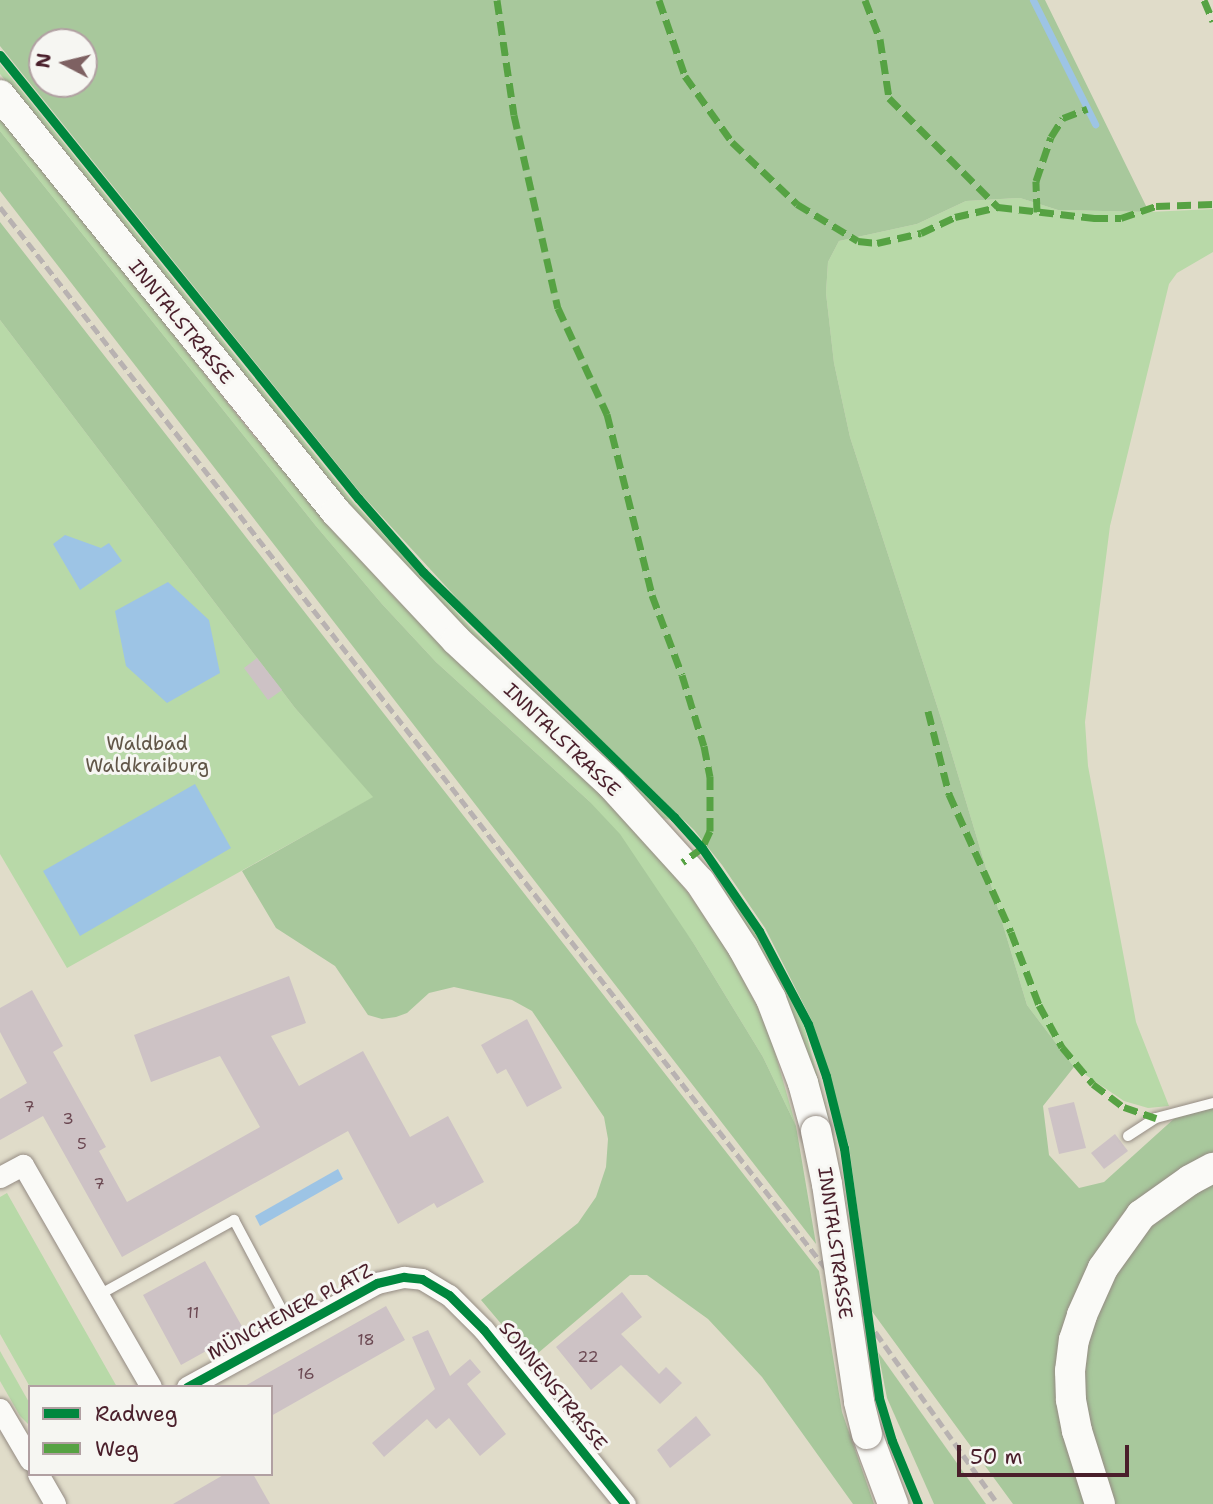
<!DOCTYPE html>
<html>
<head>
<meta charset="utf-8">
<style>
	body { margin:0 }
	#map { position:relative; width:1213px; height:1504px; overflow:hidden; background:#e0dcc9; font-family:"Shantell Sans",sans-serif }
	div>[style] { position:absolute }
	[style*='--x'] { left:calc(var(--x)*1px); top:calc(var(--y)*1px); width:calc(var(--w)*1px); rotate:calc(var(--a)*1deg) }
	.green>* { inset:0; background:#b8d9a8 }
	.forest>* { inset:0; background:#a8c89c }
	.water>* { inset:0; background:#9dc4e5 }
	.stream>* { height:7px; margin:-3.5px; padding:0 3.5px; transform-origin:3.5px; border-radius:3.5px; background:#9dc4e5 }
	.building>* { inset:0; background:#cdc2c5 }
	.roads { filter:drop-shadow(0 0 2px #948b83) drop-shadow(0 0 2px #948b83) }
	.lane>* { height:10px; margin:-5px; padding:0 5px; transform-origin:5px; border-radius:5px; background:#fafaf7 }
	.street>* { height:21px; margin:-10.5px; padding:0 10.5px; transform-origin:10.5px; border-radius:10.5px; background:#fafaf7 }
	.secondary>* { height:30px; margin:-15px; padding:0 15px; transform-origin:15px; border-radius:15px; background:#fafaf7 }
	.rail>* { height:5px; margin-top:-2.5px; transform-origin:0; background:repeating-linear-gradient(90deg,#b8b2b1 0 10px,transparent 0 15px) }
	.bridges { filter:drop-shadow(0 0 2px #948b83) drop-shadow(0 0 2px #948b83) }
	.secondary-bridge>* { height:30px; margin:-15px; padding:0 15px; transform-origin:15px; border-radius:15px; background:#fafaf7 }
	.quiet>* { height:7px; margin-top:-3.5px; transform-origin:0; background:repeating-linear-gradient(90deg,#56a243 0 14px,transparent 0 21px) }
	.cycleway>* { height:9px; margin:-4.5px; padding:0 4.5px; transform-origin:4.5px; border-radius:4.5px; background:#00873e }
	span { translate:-50% -50%; white-space:nowrap; text-align:center; line-height:1.15; -webkit-text-stroke:6px #f6f6f2; paint-order:stroke }
	.number-label { font-size:16px; color:#6b4852 }
	.number-label span { -webkit-text-stroke-width:0 }
	.street-label { font-size:19px; color:#4a1f2b }
	.park-label { font-size:19px; color:#615648 }
	.legend { position:absolute; left:28px; top:1385px; width:245px; height:91px; box-sizing:border-box; background:#f6f6f2; border:2px solid #b1a0a2; margin:0; padding:9px 12px; list-style:none; font-size:21px; color:#4a1f2b }
	.legend li { display:flex; align-items:center; gap:14px; height:35px }
	.legend b { width:35px; border:2px solid #b1a0a2 }
	.north { position:absolute; left:28px; top:28px; width:70px; height:70px; box-sizing:border-box; background:#f6f6f2; border:2px solid #b1a0a2; border-radius:50%; rotate:277deg; font-size:19px; font-weight:700; line-height:28px; text-align:center; color:#4a1f2b }
	.north::after { content:''; display:block; margin:auto; width:24px; height:32px; background:#7e6162; clip-path:polygon(50% 0,100% 100%,50% 72%,0 100%) }
	.scale { position:absolute; left:957px; top:1445px; width:172px; height:32px; box-sizing:border-box; border:4px solid #4a1f2b; border-top:0; padding-left:9px; font-size:21px; line-height:24px; white-space:nowrap; color:#4a1f2b; -webkit-text-stroke:5px #f6f6f2; paint-order:stroke }
</style>
</head>
<body>
<div id="map">
	<div class="green">
		<div style="clip-path:polygon(0 64px,353px 502px,469px 626px,671px 820px,659px 817px,465px 630px,348px 506px,0 74px)"></div>
		<div style="clip-path:polygon(0 115px,252px 434px,326px 520px,393px 596px,602px 795px,643px 838px,689px 894px,730px 955px,757px 1006px,771px 1039px,796px 1126px,763px 1057px,694px 944px,589px 801px,436px 662px,382px 604px,316px 526px,0 131px)"></div>
		<div style="clip-path:polygon(1020px 198px,1058px 210px,1149px 212px,1213px 209px,1213px 252px,1177px 273px,1169px 284px,1110px 526px,1085px 722px,1088px 766px,1136px 1022px,1169px 1106px,1148px 1108px,1124px 1101px,1074px 1067px,1027px 1005px,941px 718px,850px 437px,834px 363px,826px 293px,828px 262px,839px 241px,917px 224px,966px 201px)"></div>
		<div style="clip-path:polygon(0 320px,295px 708px,374px 797px,67px 968px,0 854px)"></div>
		<div style="clip-path:polygon(715px 875px,757px 935px,804px 1026px,837px 1149px,815px 1079px,751px 938px)"></div>
		<div style="clip-path:polygon(7px 1193px,75px 1313px,117px 1387px,30px 1387px,0 1334px,0 1197px)"></div>
		<div style="clip-path:polygon(0 1351px,30px 1404px,30px 1426px,20px 1416px,0 1381px)"></div>
	</div>
	<div class="forest">
		<div style="clip-path:polygon(evenodd,0 0,1045px 0,1149px 212px,1058px 210px,1020px 198px,966px 201px,917px 224px,839px 241px,828px 262px,826px 293px,834px 363px,850px 437px,941px 718px,1027px 1005px,1074px 1067px,1043px 1106px,1049px 1155px,1079px 1188px,1104px 1182px,1177px 1116px,1213px 1108px,1213px 1155px,1146px 1196px,1121px 1216px,1087px 1268px,1066px 1320px,1063px 1434px,1086px 1504px,1013px 1504px,871px 1310px,849px 1146px,812px 1021px,765px 928px,722px 865px,694px 830px,475px 618px,362px 495px,0 46px,0 0,42px 42px,84px 42px,84px 84px,42px 84px,42px 42px)"></div>
		<div style="clip-path:polygon(0 131px,316px 526px,382px 604px,436px 662px,589px 801px,620px 834px,694px 944px,763px 1057px,796px 1126px,816px 1244px,0 191px)"></div>
		<div style="clip-path:polygon(0 222px,819px 1271px,842px 1412px,874px 1504px,853px 1504px,762px 1377px,708px 1319px,647px 1275px,630px 1275px,531px 1359px,481px 1300px,578px 1223px,596px 1197px,606px 1167px,608px 1139px,604px 1117px,532px 1011px,512px 1000px,454px 987px,429px 993px,407px 1013px,396px 1017px,382px 1019px,368px 1015px,335px 966px,276px 928px,242px 871px,373px 797px,295px 708px,0 320px)"></div>
		<div style="clip-path:polygon(1213px 1184px,1213px 1504px,1114px 1504px,1097px 1459px,1084px 1390px,1087px 1351px,1094px 1319px,1107px 1289px,1140px 1237px,1165px 1210px)"></div>
		<div style="clip-path:polygon(878px 1352px,986px 1504px,934px 1504px,887px 1398px)"></div>
	</div>
	<div class="water">
		<div style="clip-path:polygon(65px 535px,101px 548px,109px 543px,122px 561px,80px 590px,53px 544px)"></div>
		<div style="clip-path:polygon(168px 582px,209px 620px,220px 673px,167px 703px,126px 666px,115px 611px)"></div>
		<div style="clip-path:polygon(195px 784px,231px 848px,80px 936px,43px 871px)"></div>
		<div style="clip-path:polygon(338px 1169px,343px 1179px,260px 1226px,255px 1216px)"></div>
	</div>
	<div class="stream">
		<div style="--x:1033;--y:0;--w:139;--a:63.4"></div>
	</div>
	<div class="building">
		<div style="clip-path:polygon(257px 658px,282px 690px,268px 700px,244px 668px)"></div>
		<div style="clip-path:polygon(289px 976px,306px 1023px,271px 1036px,299px 1086px,363px 1051px,410px 1137px,448px 1116px,484px 1182px,437px 1208px,434px 1203px,398px 1224px,348px 1131px,122px 1257px,43px 1116px,0 1140px,0 1099px,27px 1083px,0 1032px,0 1008px,32px 990px,63px 1046px,53px 1052px,106px 1147px,99px 1151px,127px 1202px,260px 1127px,220px 1056px,151px 1082px,134px 1035px)"></div>
		<div style="clip-path:polygon(527px 1019px,562px 1088px,527px 1107px,506px 1069px,497px 1074px,481px 1045px)"></div>
		<div style="clip-path:polygon(1074px 1102px,1086px 1148px,1059px 1154px,1048px 1108px)"></div>
		<div style="clip-path:polygon(1115px 1134px,1128px 1151px,1104px 1169px,1091px 1153px)"></div>
		<div style="clip-path:polygon(205px 1261px,244px 1330px,181px 1365px,143px 1295px)"></div>
		<div style="clip-path:polygon(622px 1292px,642px 1317px,621px 1334px,659px 1374px,666px 1367px,682px 1383px,660px 1404px,621px 1365px,591px 1390px,556px 1347px)"></div>
		<div style="clip-path:polygon(386px 1306px,405px 1340px,271px 1416px,271px 1387px,243px 1387px)"></div>
		<div style="clip-path:polygon(428px 1330px,450px 1376px,470px 1359px,481px 1372px,467px 1384px,506px 1434px,480px 1456px,449px 1418px,436px 1429px,427px 1419px,384px 1457px,372px 1443px,435px 1389px,412px 1337px)"></div>
		<div style="clip-path:polygon(696px 1416px,711px 1435px,670px 1468px,657px 1450px)"></div>
		<div style="clip-path:polygon(225px 1474px,253px 1474px,270px 1504px,173px 1504px)"></div>
	</div>
	<div class="roads">
		<div class="lane">
			<div style="--x:1128;--y:1136;--w:33;--a:-33"></div>
			<div style="--x:1156;--y:1118;--w:59;--a:-14.7"></div>
			<div style="--x:97;--y:1296;--w:157;--a:-29"></div>
			<div style="--x:234;--y:1220;--w:123;--a:62"></div>
		</div>
		<div class="street">
			<div style="--x:0;--y:1177;--w:26;--a:-28"></div>
			<div style="--x:23;--y:1165;--w:256;--a:60"></div>
			<div style="--x:187;--y:1387;--w:217;--a:-28.7"></div>
			<div style="--x:377;--y:1283;--w:28;--a:-13"></div>
			<div style="--x:404;--y:1277;--w:18;--a:6"></div>
			<div style="--x:422;--y:1279;--w:31;--a:31"></div>
			<div style="--x:449;--y:1295;--w:49;--a:45"></div>
			<div style="--x:484;--y:1330;--w:224;--a:51"></div>
			<div style="--x:0;--y:1409;--w:59;--a:59.5"></div>
			<div style="--x:38;--y:1474;--w:34;--a:60"></div>
		</div>
		<div class="secondary">
			<div style="--x:0;--y:95;--w:536;--a:51.14"></div>
			<div style="--x:336;--y:512;--w:175;--a:46.8"></div>
			<div style="--x:456;--y:640;--w:212;--a:42.9"></div>
			<div style="--x:611;--y:784;--w:132;--a:47.8"></div>
			<div style="--x:700;--y:882;--w:79;--a:56.9"></div>
			<div style="--x:743;--y:948;--w:58;--a:61.2"></div>
			<div style="--x:771;--y:999;--w:90;--a:69.1"></div>
			<div style="--x:803;--y:1083;--w:50;--a:74.8"></div>
			<div style="--x:867;--y:1434;--w:75;--a:69.6"></div>
			<div style="--x:1100;--y:1504;--w:77;--a:-107.5"></div>
			<div style="--x:1077;--y:1431;--w:32;--a:-101"></div>
			<div style="--x:1071;--y:1400;--w:29;--a:-92"></div>
			<div style="--x:1070;--y:1371;--w:31;--a:-83"></div>
			<div style="--x:1074;--y:1340;--w:26;--a:-72"></div>
			<div style="--x:1082;--y:1315;--w:51;--a:-65.9"></div>
			<div style="--x:1103;--y:1268;--w:65;--a:-54.4"></div>
			<div style="--x:1141;--y:1215;--w:60;--a:-35.5"></div>
			<div style="--x:1190;--y:1180;--w:26;--a:-28"></div>
		</div>
	</div>
	<div class="rail">
		<div style="--x:0;--y:207;--w:1427;--a:52.12"></div>
		<div style="--x:876;--y:1333;--w:210;--a:54.5"></div>
	</div>
	<div class="bridges">
		<div class="secondary-bridge">
			<div style="--x:816;--y:1131;--w:54;--a:78.3"></div>
			<div style="--x:827;--y:1184;--w:220;--a:81.6"></div>
			<div style="--x:859;--y:1402;--w:33;--a:76"></div>
		</div>
	</div>
	<div class="quiet">
		<div style="--x:497;--y:0;--w:116;--a:81.6"></div>
		<div style="--x:514;--y:115;--w:198;--a:77.2"></div>
		<div style="--x:558;--y:308;--w:117;--a:65.2"></div>
		<div style="--x:607;--y:414;--w:187;--a:76"></div>
		<div style="--x:652;--y:595;--w:85;--a:69.4"></div>
		<div style="--x:682;--y:675;--w:74;--a:72.8"></div>
		<div style="--x:704;--y:746;--w:31;--a:79"></div>
		<div style="--x:710;--y:776;--w:55;--a:90"></div>
		<div style="--x:710;--y:831;--w:19;--a:115"></div>
		<div style="--x:702;--y:848;--w:24;--a:144"></div>
		<div style="--x:659;--y:0;--w:80;--a:71.1"></div>
		<div style="--x:685;--y:76;--w:81;--a:54.5"></div>
		<div style="--x:732;--y:142;--w:90;--a:43.6"></div>
		<div style="--x:797;--y:204;--w:71;--a:31.2"></div>
		<div style="--x:858;--y:241;--w:19;--a:6"></div>
		<div style="--x:877;--y:243;--w:45;--a:-12.8"></div>
		<div style="--x:921;--y:233;--w:38;--a:-25"></div>
		<div style="--x:955;--y:217;--w:44;--a:-13.1"></div>
		<div style="--x:998;--y:207;--w:97;--a:6.5"></div>
		<div style="--x:1094;--y:218;--w:27;--a:0"></div>
		<div style="--x:1121;--y:218;--w:37;--a:-19"></div>
		<div style="--x:1156;--y:206;--w:57;--a:-2"></div>
		<div style="--x:865;--y:0;--w:42;--a:69"></div>
		<div style="--x:880;--y:39;--w:60;--a:81.3"></div>
		<div style="--x:889;--y:98;--w:154;--a:45"></div>
		<div style="--x:1204;--y:0;--w:23;--a:67"></div>
		<div style="--x:1037;--y:212;--w:31;--a:-92"></div>
		<div style="--x:1036;--y:181;--w:46;--a:-71.2"></div>
		<div style="--x:1051;--y:137;--w:22;--a:-58"></div>
		<div style="--x:1063;--y:118;--w:26;--a:-21"></div>
		<div style="--x:928;--y:711;--w:86;--a:75.8"></div>
		<div style="--x:949;--y:794;--w:151;--a:65.8"></div>
		<div style="--x:1011;--y:932;--w:78;--a:69"></div>
		<div style="--x:1039;--y:1005;--w:48;--a:61.3"></div>
		<div style="--x:1062;--y:1047;--w:48;--a:50"></div>
		<div style="--x:1093;--y:1084;--w:39;--a:37"></div>
		<div style="--x:1124;--y:1107;--w:34;--a:19"></div>
	</div>
	<div class="cycleway">
		<div style="--x:0;--y:55;--w:570;--a:51.06"></div>
		<div style="--x:358;--y:498;--w:98;--a:48.7"></div>
		<div style="--x:423;--y:572;--w:351;--a:44.3"></div>
		<div style="--x:674;--y:817;--w:42;--a:47.9"></div>
		<div style="--x:702;--y:848;--w:101;--a:55.5"></div>
		<div style="--x:759;--y:931;--w:105;--a:62.2"></div>
		<div style="--x:808;--y:1024;--w:55;--a:70.9"></div>
		<div style="--x:826;--y:1076;--w:74;--a:76"></div>
		<div style="--x:844;--y:1148;--w:252;--a:82"></div>
		<div style="--x:879;--y:1398;--w:45;--a:73.2"></div>
		<div style="--x:892;--y:1441;--w:68;--a:67.6"></div>
		<div style="--x:187;--y:1387;--w:217;--a:-28.7"></div>
		<div style="--x:377;--y:1283;--w:28;--a:-13"></div>
		<div style="--x:404;--y:1277;--w:18;--a:6"></div>
		<div style="--x:422;--y:1279;--w:31;--a:31"></div>
		<div style="--x:449;--y:1295;--w:49;--a:45"></div>
		<div style="--x:484;--y:1330;--w:224;--a:51"></div>
	</div>
	<div class="number-label">
		<span style="left:29px;top:1107px">7</span>
		<span style="left:68px;top:1119px">3</span>
		<span style="left:82px;top:1144px">5</span>
		<span style="left:99px;top:1184px">7</span>
		<span style="left:193px;top:1313px">11</span>
		<span style="left:366px;top:1340px">18</span>
		<span style="left:588px;top:1357px">22</span>
		<span style="left:306px;top:1374px">16</span>
	</div>
	<div class="street-label">
		<span style="left:181px;top:322px;rotate:51deg">INNTALSTRASSE</span>
		<span style="left:562px;top:740px;rotate:44deg">INNTALSTRASSE</span>
		<span style="left:835px;top:1243px;rotate:82deg">INNTALSTRASSE</span>
		<span style="left:290px;top:1312px;rotate:-28deg">MÜNCHENER PLATZ</span>
		<span style="left:553px;top:1386px;rotate:51deg">SONNENSTRASSE</span>
	</div>
	<div class="park-label">
		<span style="left:147px;top:755px">Waldbad<br>Waldkraiburg</span>
	</div>
	<ul class="legend">
	<li><b style="height:9px;background:#00873e"></b>Radweg</li>
	<li><b style="height:9px;background:#56a243"></b>Weg</li>
	</ul>
	<div class="north">N</div>
	<div class="scale">50 m</div>
</div>
</body>
</html>
